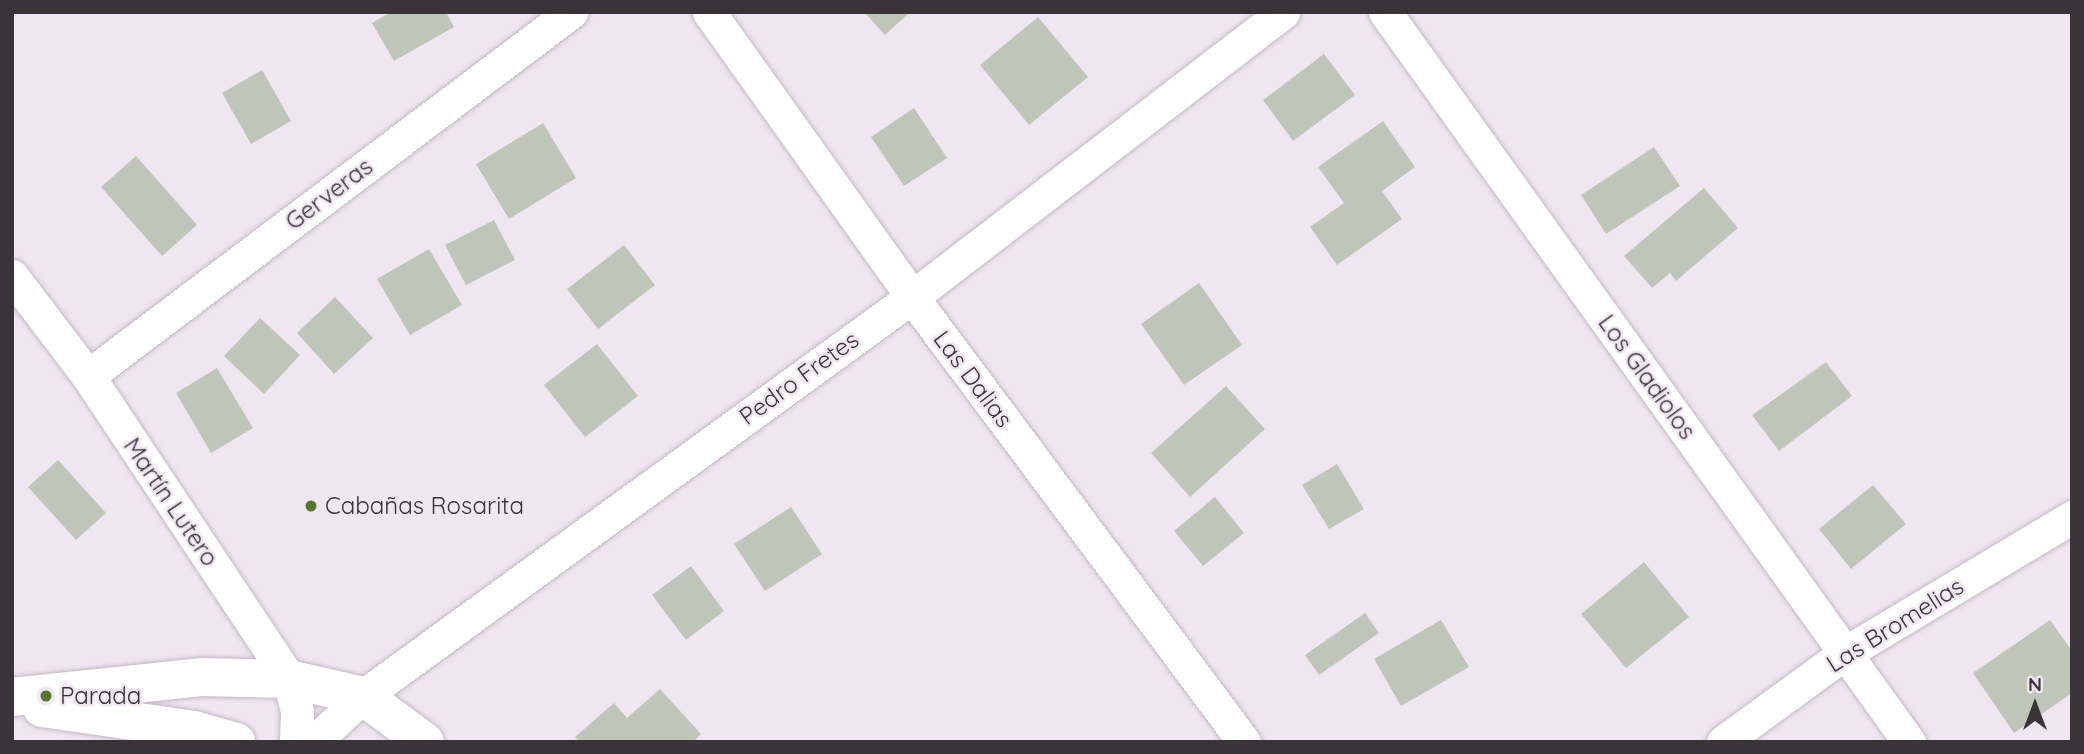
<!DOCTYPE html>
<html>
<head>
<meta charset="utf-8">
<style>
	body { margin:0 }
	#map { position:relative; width:2084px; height:754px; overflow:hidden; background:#f0e6f1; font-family:Quicksand,sans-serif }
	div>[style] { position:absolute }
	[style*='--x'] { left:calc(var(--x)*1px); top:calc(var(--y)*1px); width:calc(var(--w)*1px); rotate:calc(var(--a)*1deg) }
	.building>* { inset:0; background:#bfc6b9 }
	.roads { filter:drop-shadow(0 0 2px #c3b9c4) drop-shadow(0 0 2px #c3b9c4) }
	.minor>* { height:33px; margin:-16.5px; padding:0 16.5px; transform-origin:16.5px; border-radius:16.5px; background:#fff }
	.secondary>* { height:38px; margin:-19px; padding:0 19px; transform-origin:19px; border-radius:19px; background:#fff }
	.dots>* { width:19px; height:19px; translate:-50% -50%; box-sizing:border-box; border:4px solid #f0e6f1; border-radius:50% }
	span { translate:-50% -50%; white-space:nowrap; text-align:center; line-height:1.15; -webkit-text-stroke:5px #f0e6f1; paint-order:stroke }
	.street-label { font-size:24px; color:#383438 }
	.poi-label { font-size:24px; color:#383438 }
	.left { translate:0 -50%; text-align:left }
	.frame { position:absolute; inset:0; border:14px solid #383438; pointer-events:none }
	.north { position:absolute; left:2000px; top:670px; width:70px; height:70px; -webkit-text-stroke:5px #f0e6f1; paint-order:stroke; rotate:0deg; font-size:19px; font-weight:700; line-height:28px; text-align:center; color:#383438 }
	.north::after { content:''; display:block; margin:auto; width:24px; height:32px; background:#383438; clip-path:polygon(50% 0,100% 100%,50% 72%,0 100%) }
</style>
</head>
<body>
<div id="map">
	<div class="building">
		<div style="clip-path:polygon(391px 12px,446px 12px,454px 27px,394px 61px,372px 23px)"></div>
		<div style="clip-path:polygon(864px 12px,910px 12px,885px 35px)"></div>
		<div style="clip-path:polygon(1038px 17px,1088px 77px,1029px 125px,980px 65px)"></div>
		<div style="clip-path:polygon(1324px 54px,1355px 95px,1293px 141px,1263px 100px)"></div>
		<div style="clip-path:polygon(262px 70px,291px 121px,251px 144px,222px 93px)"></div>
		<div style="clip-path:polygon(914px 108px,947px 158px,904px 186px,871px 137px)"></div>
		<div style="clip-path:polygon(1383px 121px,1415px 167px,1382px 191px,1402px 219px,1337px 265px,1310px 227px,1344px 203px,1318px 167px)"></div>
		<div style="clip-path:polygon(543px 123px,576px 178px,509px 219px,476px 164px)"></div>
		<div style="clip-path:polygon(1654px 147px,1680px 186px,1606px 234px,1581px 195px)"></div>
		<div style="clip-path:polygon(136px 156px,197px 225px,162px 256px,101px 187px)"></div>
		<div style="clip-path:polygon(1704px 188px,1738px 228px,1676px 281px,1670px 273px,1652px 288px,1624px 256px)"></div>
		<div style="clip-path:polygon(494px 220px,515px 260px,466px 285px,445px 245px)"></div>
		<div style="clip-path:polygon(624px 245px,655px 285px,598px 329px,567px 289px)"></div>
		<div style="clip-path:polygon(429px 249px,462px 305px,410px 335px,377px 279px)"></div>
		<div style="clip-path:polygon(1199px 283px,1242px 345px,1184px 385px,1141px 324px)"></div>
		<div style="clip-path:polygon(335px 297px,373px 338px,334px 374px,297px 333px)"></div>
		<div style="clip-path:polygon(260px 318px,300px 355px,264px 394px,224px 356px)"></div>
		<div style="clip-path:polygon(597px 344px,638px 396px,585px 437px,544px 385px)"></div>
		<div style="clip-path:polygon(1826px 362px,1852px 396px,1779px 451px,1752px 415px)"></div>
		<div style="clip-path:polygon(217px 368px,253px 428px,211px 453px,176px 393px)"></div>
		<div style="clip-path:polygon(1226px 386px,1265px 429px,1190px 497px,1151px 453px)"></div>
		<div style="clip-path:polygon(58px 460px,106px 513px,76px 540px,28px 487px)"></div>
		<div style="clip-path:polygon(1337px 464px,1364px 509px,1329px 529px,1302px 485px)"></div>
		<div style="clip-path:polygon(1873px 485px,1906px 524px,1851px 569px,1819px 529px)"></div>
		<div style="clip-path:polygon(1215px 497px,1244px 533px,1203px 566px,1174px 531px)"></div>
		<div style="clip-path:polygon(791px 507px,822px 554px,765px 591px,734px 544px)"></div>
		<div style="clip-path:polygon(1644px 562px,1689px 617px,1626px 668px,1581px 614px)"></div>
		<div style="clip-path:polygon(691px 566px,724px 611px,686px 640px,652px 595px)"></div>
		<div style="clip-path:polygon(1365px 613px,1379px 633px,1319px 675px,1305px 655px)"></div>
		<div style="clip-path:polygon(1441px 620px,1469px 667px,1401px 706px,1374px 659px)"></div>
		<div style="clip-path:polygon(2050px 620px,2072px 651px,2072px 693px,2014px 733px,1973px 673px)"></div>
		<div style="clip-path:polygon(660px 689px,701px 734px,693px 742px,579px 742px,575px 737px,614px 703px,627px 718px)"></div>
	</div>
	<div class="roads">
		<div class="minor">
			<div style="--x:709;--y:12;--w:350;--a:54.5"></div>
			<div style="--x:912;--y:297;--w:555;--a:53.27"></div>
			<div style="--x:1385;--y:12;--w:899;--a:54.33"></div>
			<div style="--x:12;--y:276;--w:126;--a:52.8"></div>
			<div style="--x:88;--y:376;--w:364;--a:56.4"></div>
			<div style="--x:289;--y:679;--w:34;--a:76"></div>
			<div style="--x:297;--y:712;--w:30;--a:92"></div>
			<div style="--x:88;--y:376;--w:605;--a:-37"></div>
			<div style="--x:314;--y:742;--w:67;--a:-43.2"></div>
			<div style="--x:363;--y:696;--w:679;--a:-36.01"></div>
			<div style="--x:912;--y:297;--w:468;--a:-37.5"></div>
			<div style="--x:1723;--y:742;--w:151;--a:-36.1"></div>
			<div style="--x:1845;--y:653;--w:265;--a:-30.9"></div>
		</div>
		<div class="secondary">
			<div style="--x:12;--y:697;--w:190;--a:-6"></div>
			<div style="--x:201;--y:677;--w:88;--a:1.3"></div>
			<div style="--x:289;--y:679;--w:76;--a:12.9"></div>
			<div style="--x:363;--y:696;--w:77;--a:36.6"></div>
			<div style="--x:42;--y:708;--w:154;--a:8.2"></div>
			<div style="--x:194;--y:730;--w:44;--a:15.9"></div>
		</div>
	</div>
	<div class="dots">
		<div style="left:311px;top:506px;background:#54762d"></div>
		<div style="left:46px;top:696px;background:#54762d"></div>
	</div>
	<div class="street-label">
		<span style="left:329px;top:194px;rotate:-37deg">Gerveras</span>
		<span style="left:1647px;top:377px;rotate:54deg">Los Gladiolos</span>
		<span style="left:799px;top:378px;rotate:-36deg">Pedro Fretes</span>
		<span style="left:973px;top:379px;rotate:53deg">Las Dalias</span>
		<span style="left:171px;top:502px;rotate:56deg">Martín Lutero</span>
		<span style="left:1895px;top:625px;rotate:-32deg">Las Bromelias</span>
	</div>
	<div class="poi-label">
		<span class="left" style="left:325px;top:506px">Cabañas Rosarita</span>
		<span class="left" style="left:60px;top:696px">Parada</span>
	</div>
	<div class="frame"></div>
	<div class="north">N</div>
</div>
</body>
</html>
